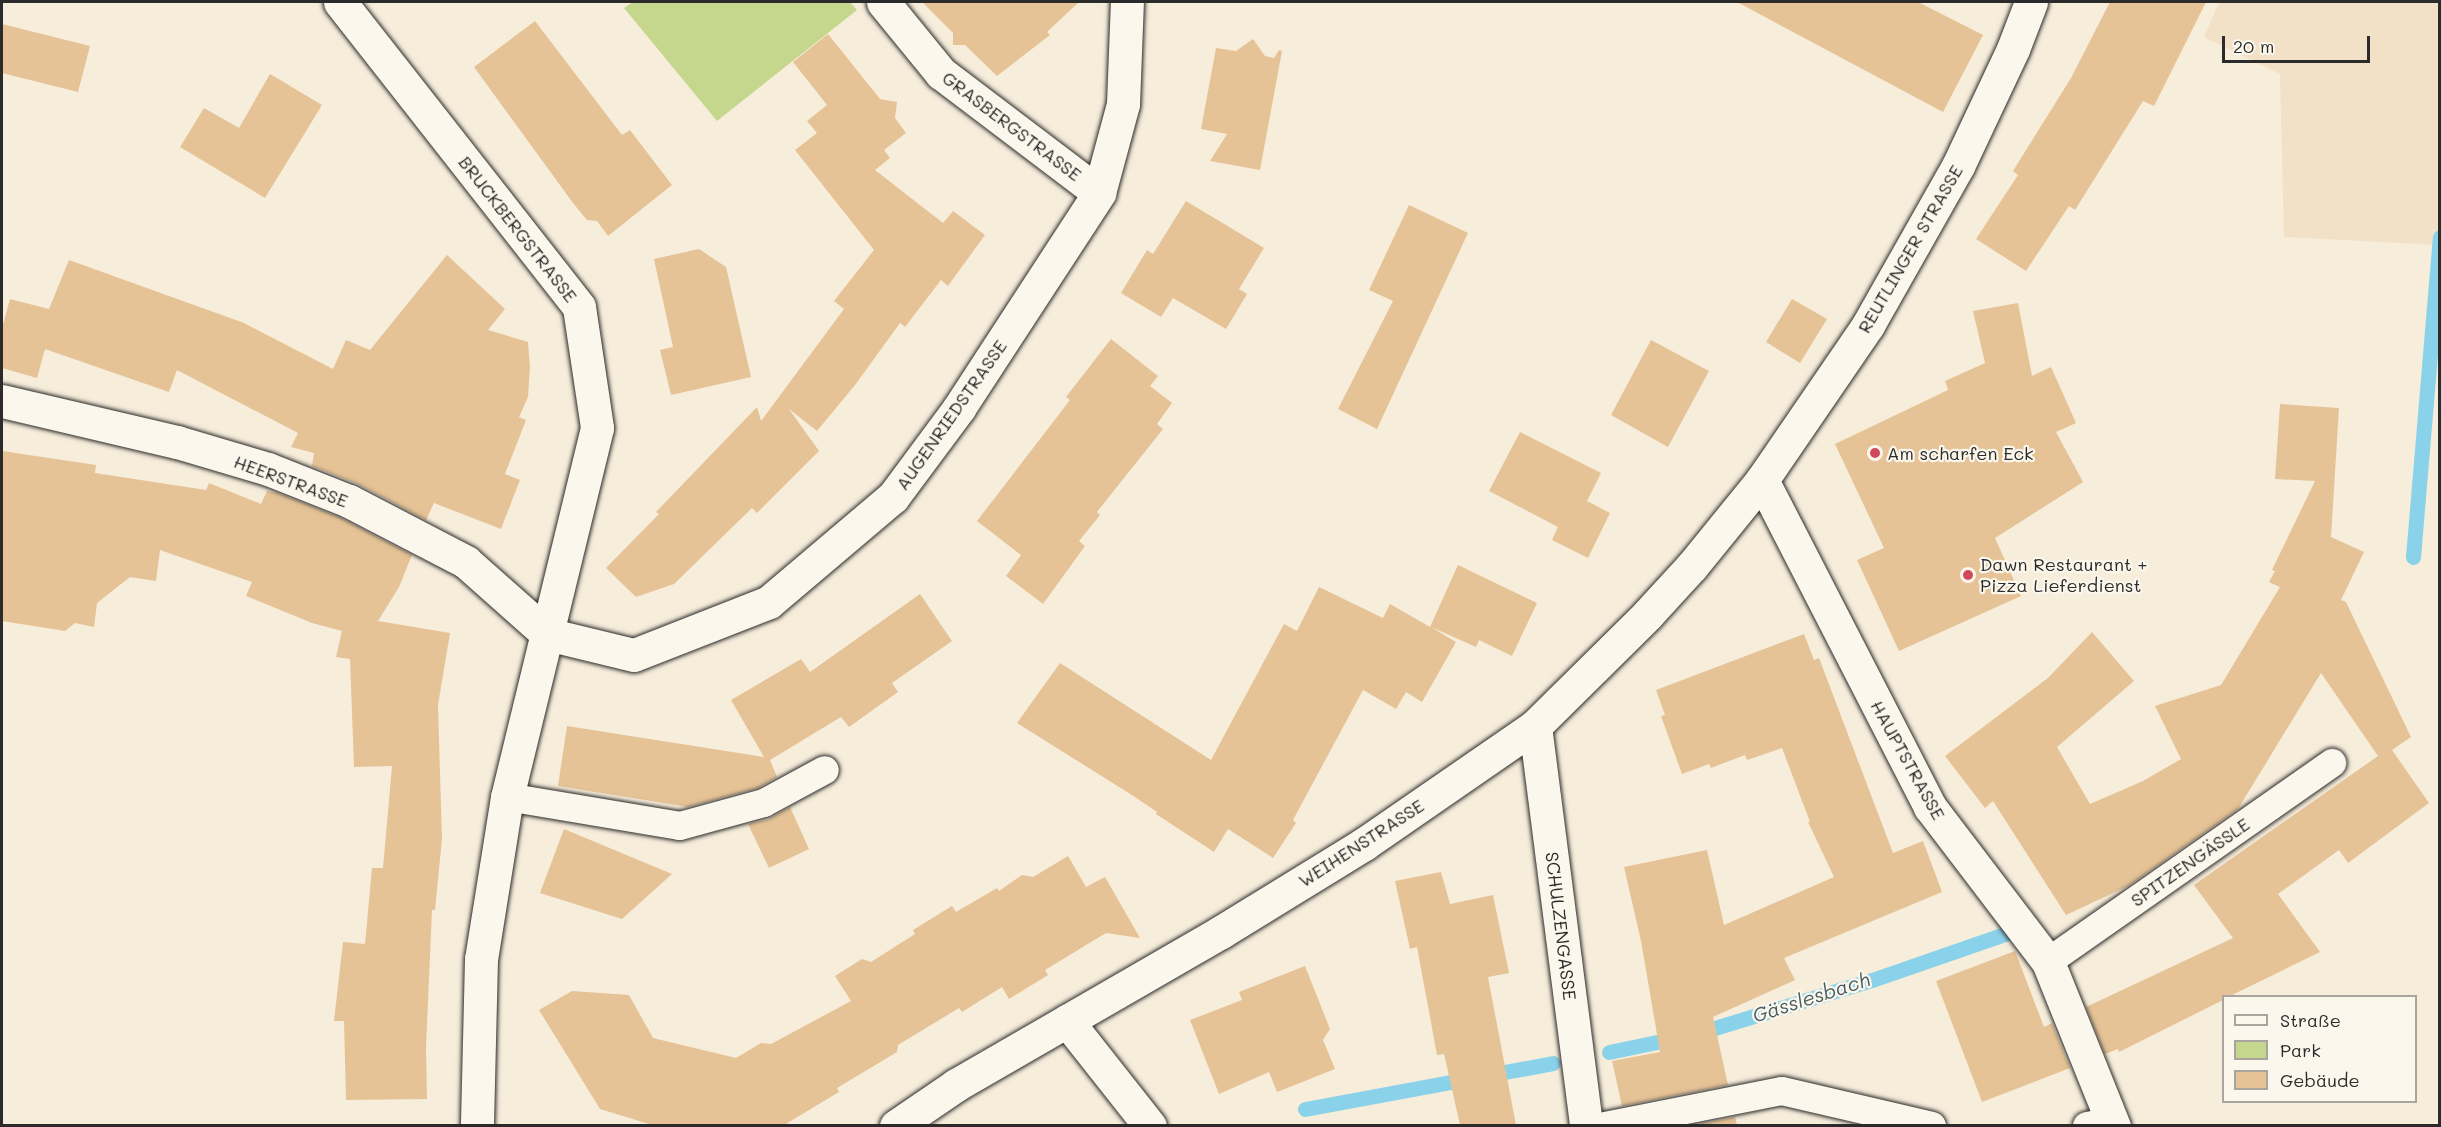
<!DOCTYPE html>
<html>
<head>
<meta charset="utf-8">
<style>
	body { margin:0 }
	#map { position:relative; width:2441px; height:1127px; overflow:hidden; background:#f7eddb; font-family:Mali,sans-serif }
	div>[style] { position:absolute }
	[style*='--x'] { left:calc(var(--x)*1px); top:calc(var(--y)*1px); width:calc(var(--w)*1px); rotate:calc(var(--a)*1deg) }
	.built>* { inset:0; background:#f2e0c7 }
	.green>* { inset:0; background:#c5d78c }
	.stream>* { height:15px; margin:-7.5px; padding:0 7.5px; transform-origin:7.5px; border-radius:7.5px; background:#89d2ea }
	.building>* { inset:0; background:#e5c397 }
	.roads { filter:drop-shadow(0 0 2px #2b2b2b) drop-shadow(0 0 2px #2b2b2b) }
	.service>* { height:28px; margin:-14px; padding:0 14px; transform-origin:14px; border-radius:14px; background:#fbf7ec }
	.minor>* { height:33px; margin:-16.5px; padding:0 16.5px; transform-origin:16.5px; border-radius:16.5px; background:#fbf7ec }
	.secondary>* { height:33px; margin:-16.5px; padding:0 16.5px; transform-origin:16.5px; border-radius:16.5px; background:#fbf7ec }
	.dots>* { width:16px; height:16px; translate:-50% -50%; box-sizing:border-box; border:3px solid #fbf7ec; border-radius:50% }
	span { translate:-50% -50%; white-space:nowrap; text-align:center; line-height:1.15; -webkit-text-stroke:4.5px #fbf7ec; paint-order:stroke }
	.street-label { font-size:18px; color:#2b2b2b }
	.poi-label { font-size:18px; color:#2b2b2b }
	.left { translate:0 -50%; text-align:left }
	.water-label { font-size:20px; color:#475d64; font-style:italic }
	.frame { position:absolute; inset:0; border:3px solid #2b2b2b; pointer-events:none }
	.legend { position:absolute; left:2222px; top:995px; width:195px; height:108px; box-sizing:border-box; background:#fbf7ec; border:2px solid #a8a59f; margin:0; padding:8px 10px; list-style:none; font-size:18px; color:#2b2b2b }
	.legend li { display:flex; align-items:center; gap:12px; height:30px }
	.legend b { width:30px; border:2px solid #a8a59f }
	.scale { position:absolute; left:2222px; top:36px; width:148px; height:27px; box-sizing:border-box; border:3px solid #2b2b2b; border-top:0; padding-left:8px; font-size:18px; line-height:21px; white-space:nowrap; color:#2b2b2b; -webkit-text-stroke:4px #fbf7ec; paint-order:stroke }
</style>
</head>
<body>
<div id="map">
	<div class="built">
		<div style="clip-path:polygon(2219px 2px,2439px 2px,2439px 245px,2284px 237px,2280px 74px,2204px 37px)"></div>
	</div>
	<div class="green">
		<div style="clip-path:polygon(633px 2px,850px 2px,857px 10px,717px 121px,624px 8px)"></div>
	</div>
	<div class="stream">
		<div style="--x:2413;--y:557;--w:321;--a:-85.2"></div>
		<div style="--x:1609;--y:1052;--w:88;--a:-11.8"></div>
		<div style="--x:1695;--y:1034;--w:185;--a:-17"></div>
		<div style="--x:1872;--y:980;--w:147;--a:-19.1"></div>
		<div style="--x:1305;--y:1109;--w:252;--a:-10.5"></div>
	</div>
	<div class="building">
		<div style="clip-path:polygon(922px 2px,1079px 2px,1047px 32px,1050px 35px,997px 76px,965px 45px,953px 45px,953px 33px)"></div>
		<div style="clip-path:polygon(1737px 2px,1918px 2px,1983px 35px,1943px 112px)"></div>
		<div style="clip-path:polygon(2110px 2px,2206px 2px,2154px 106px,2143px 101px,2075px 210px,2069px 206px,2026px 271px,1976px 239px,2018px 175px,2013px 171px,2071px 78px)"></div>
		<div style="clip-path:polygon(535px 21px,622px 135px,630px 130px,672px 185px,608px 236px,597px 221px,587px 220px,573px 203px,474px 67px)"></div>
		<div style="clip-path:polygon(2px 24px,90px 46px,78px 92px,2px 73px)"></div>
		<div style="clip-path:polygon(828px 34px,880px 99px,897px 102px,895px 118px,906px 133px,884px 150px,890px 158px,875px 170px,943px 223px,953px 211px,985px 235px,948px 286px,941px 280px,905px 327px,900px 323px,855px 385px,817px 431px,789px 409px,819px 451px,757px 513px,752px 508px,674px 584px,636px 597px,606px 568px,659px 514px,656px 512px,757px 407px,761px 421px,844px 309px,834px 301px,874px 250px,795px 150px,817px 133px,807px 121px,827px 105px,793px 62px)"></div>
		<div style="clip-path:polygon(1253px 39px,1265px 56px,1274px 58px,1279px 50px,1282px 51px,1260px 170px,1210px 161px,1227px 134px,1201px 129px,1216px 48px,1236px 51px)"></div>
		<div style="clip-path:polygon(270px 74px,322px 105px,265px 198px,180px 147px,204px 108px,239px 128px)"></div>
		<div style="clip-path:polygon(1186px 201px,1264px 248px,1239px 289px,1247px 294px,1226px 329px,1173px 298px,1161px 317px,1121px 293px,1147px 250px,1153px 254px)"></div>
		<div style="clip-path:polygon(1409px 205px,1468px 233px,1377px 429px,1338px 409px,1393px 301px,1369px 290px)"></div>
		<div style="clip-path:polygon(699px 249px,726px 267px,751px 377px,671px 395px,660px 350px,673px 347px,654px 259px)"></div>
		<div style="clip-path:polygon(447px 255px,505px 309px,488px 330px,528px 342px,530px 367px,528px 397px,519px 417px,526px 420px,505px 474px,520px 480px,501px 529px,434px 503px,426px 520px,358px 484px,312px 466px,314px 453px,291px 447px,298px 433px,177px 370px,169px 392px,45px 349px,37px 378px,2px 368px,2px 328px,10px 299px,49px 309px,69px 260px,244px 323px,333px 369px,346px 340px,370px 350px)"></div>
		<div style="clip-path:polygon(1792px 299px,1827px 319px,1800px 363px,1766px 342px)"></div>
		<div style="clip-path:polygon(2018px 303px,2032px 376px,2051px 367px,2076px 423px,2056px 432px,2083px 482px,1995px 538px,2021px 596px,1899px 651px,1857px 560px,1884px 548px,1835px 444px,1948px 390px,1945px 381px,1985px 363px,1973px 311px)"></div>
		<div style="clip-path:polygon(1111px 339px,1158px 376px,1150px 386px,1172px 403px,1157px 424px,1163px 429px,1097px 512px,1100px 515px,1079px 541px,1085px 546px,1043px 604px,1006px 576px,1021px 555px,977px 521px,1070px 400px,1066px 397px)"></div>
		<div style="clip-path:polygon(1651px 340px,1709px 371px,1668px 447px,1611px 415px)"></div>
		<div style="clip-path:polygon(2280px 404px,2339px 408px,2331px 537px,2364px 552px,2341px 600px,2346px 602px,2411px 737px,2392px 750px,2429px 803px,2348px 863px,2339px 850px,2278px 894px,2320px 952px,2230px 996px,2223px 996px,2223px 1000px,2119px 1052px,2118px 1049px,2105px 1054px,2086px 1007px,2233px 938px,2194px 885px,2378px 756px,2321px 673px,2238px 809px,2128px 886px,2066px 915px,1993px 801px,1985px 808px,1945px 756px,2048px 678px,2092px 632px,2134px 681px,2057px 747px,2090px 804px,2143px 781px,2181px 759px,2155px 706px,2221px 685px,2280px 587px,2269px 582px,2275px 571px,2272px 570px,2315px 481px,2275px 479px)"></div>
		<div style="clip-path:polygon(1520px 432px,1601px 473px,1587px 501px,1610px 513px,1588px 558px,1552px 540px,1558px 527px,1489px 491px)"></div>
		<div style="clip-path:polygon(2px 451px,96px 465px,95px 473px,206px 490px,209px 483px,261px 504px,267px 491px,278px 493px,341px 518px,412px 555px,399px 587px,378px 621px,450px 633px,438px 705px,442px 839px,435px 910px,432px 910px,426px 1048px,427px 1099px,346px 1100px,344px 1021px,334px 1021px,343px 942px,365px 944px,372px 868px,383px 868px,392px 766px,354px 767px,350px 659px,336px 657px,342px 631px,312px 623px,246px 596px,252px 582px,160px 550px,156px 581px,130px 577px,97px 603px,94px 627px,75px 623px,65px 631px,2px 621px)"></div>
		<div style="clip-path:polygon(1458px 565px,1537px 603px,1512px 656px,1479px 640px,1476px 647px,1431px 627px,1456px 642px,1422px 702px,1406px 692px,1396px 709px,1363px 690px,1293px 820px,1296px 823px,1273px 858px,1228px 829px,1214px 852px,1156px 814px,1157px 812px,1135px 797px,1017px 723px,1060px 663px,1211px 760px,1284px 624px,1297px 631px,1319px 587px,1383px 618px,1390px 604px,1430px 627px)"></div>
		<div style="clip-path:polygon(920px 594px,952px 641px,892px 683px,898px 692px,849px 727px,841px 717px,770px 760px,777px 777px,758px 788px,688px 807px,558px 786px,567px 726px,764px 757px,731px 700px,801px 659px,810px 672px)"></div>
		<div style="clip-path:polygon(1804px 634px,1814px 660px,1819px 658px,1893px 853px,1923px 841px,1942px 892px,1784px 958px,1795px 980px,1713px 1017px,1728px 1085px,1622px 1106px,1612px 1061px,1660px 1052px,1641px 941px,1624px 867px,1707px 850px,1724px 925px,1834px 877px,1808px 822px,1810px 822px,1782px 748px,1747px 760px,1745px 755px,1711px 768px,1709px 764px,1682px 774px,1661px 716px,1665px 715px,1656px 690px)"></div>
		<div style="clip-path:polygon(790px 807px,809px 849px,769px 868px,748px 824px,769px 819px)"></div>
		<div style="clip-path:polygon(564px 829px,672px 874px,622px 919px,540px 893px)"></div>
		<div style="clip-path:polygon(1068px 856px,1086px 887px,1105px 877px,1140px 938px,1106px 933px,1045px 970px,1048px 975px,1009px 999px,1002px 987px,962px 1012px,959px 1008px,898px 1045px,897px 1052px,837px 1088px,839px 1092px,784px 1125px,652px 1125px,600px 1109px,539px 1010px,572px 991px,629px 995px,653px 1038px,736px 1058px,761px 1043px,771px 1044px,851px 1001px,835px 976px,862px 959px,871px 962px,915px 934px,913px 930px,952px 906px,956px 912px,997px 888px,999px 891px,1022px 875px,1033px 877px)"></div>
		<div style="clip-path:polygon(1441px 872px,1450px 904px,1493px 895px,1509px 973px,1488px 977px,1516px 1125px,1460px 1125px,1444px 1054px,1437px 1055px,1417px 947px,1410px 949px,1395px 881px)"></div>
		<div style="clip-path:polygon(2015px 951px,2044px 1027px,2052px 1023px,2070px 1068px,1982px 1102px,1936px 981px)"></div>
		<div style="clip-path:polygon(1305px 966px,1330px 1029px,1323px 1040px,1335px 1069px,1277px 1092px,1269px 1072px,1219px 1094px,1190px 1020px,1242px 1000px,1239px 992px)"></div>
		<div style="clip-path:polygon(1735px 1117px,1737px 1125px,1693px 1125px)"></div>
	</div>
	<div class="roads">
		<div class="service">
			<div style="--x:507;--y:797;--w:175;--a:9.5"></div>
			<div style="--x:680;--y:826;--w:87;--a:-15.3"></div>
			<div style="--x:764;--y:803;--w:69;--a:-28.4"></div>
			<div style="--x:2048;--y:962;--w:347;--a:-35"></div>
			<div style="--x:1605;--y:1126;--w:180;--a:-11.2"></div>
			<div style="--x:1782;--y:1091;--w:154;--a:13.1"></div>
			<div style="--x:2087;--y:1126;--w:25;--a:-11"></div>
		</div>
		<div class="minor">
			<div style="--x:340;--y:2;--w:387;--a:51.9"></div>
			<div style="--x:579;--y:307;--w:122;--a:81.5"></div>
			<div style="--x:597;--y:428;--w:380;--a:103.7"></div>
			<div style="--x:507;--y:797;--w:164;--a:99.1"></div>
			<div style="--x:481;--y:959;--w:167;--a:91.4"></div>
			<div style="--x:883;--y:2;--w:92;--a:50.8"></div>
			<div style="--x:941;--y:73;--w:198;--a:37.2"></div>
			<div style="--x:2;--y:401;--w:180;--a:13.2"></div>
			<div style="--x:177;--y:442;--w:95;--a:16.5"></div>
			<div style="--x:268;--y:469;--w:87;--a:21.6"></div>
			<div style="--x:349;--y:501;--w:132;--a:27.5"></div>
			<div style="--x:466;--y:562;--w:108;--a:41.6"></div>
			<div style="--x:547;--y:634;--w:89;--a:13.6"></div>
			<div style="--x:634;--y:655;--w:145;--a:-21.4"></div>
			<div style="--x:769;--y:602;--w:162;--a:-40.3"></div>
			<div style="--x:893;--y:497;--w:111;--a:-53.4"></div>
			<div style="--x:959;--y:408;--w:257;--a:-56.9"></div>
			<div style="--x:1099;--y:193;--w:92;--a:-74.9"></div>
			<div style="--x:1123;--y:104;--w:102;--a:-87.8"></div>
			<div style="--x:1762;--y:480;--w:368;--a:62.8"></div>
			<div style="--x:1930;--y:807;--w:195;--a:52.7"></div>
			<div style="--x:2048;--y:962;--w:177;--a:68.1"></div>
			<div style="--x:1535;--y:726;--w:403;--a:82.7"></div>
			<div style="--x:1067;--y:1021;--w:134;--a:51.7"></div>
		</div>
		<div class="secondary">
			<div style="--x:896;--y:1126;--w:73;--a:-34.3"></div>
			<div style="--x:956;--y:1085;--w:306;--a:-30"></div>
			<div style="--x:1221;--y:932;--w:168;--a:-31.6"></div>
			<div style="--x:1364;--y:844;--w:208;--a:-34.6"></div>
			<div style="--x:1535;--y:726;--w:159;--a:-44.7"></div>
			<div style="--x:1648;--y:614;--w:65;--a:-47.5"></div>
			<div style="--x:1692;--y:566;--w:111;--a:-50.9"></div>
			<div style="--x:1762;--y:480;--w:188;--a:-55.6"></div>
			<div style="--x:1868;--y:325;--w:183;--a:-60.5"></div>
			<div style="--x:1958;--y:166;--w:129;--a:-64.8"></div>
			<div style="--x:2013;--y:49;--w:50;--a:-69"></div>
		</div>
	</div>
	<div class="dots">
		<div style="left:1875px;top:453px;background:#d1495b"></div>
		<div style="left:1968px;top:575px;background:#d1495b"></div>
	</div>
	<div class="street-label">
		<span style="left:1012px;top:126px;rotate:37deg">GRASBERGSTRASSE</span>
		<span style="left:518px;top:229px;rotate:52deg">BRUCKBERGSTRASSE</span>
		<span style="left:1910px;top:249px;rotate:-60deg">REUTLINGER STRASSE</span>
		<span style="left:951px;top:415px;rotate:-55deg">AUGENRIEDSTRASSE</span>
		<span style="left:291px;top:481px;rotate:20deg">HEERSTRASSE</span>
		<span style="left:1908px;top:760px;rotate:61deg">HAUPTSTRASSE</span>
		<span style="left:1361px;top:843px;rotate:-33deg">WEIHENSTRASSE</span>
		<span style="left:2190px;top:862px;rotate:-35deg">SPITZENGÄSSLE</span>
		<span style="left:1561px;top:926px;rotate:83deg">SCHULZENGASSE</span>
	</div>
	<div class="poi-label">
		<span class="left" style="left:1887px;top:453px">Am scharfen Eck</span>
		<span class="left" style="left:1980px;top:575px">Dawn Restaurant +<br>Pizza Lieferdienst</span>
	</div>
	<div class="water-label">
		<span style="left:1811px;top:997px;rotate:-18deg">Gässlesbach</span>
	</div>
	<div class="frame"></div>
	<ul class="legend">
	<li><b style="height:8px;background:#fbf7ec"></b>Straße</li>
	<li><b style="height:16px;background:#c5d78c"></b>Park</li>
	<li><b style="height:16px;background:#e5c397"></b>Gebäude</li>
	</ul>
	<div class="scale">20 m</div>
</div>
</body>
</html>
